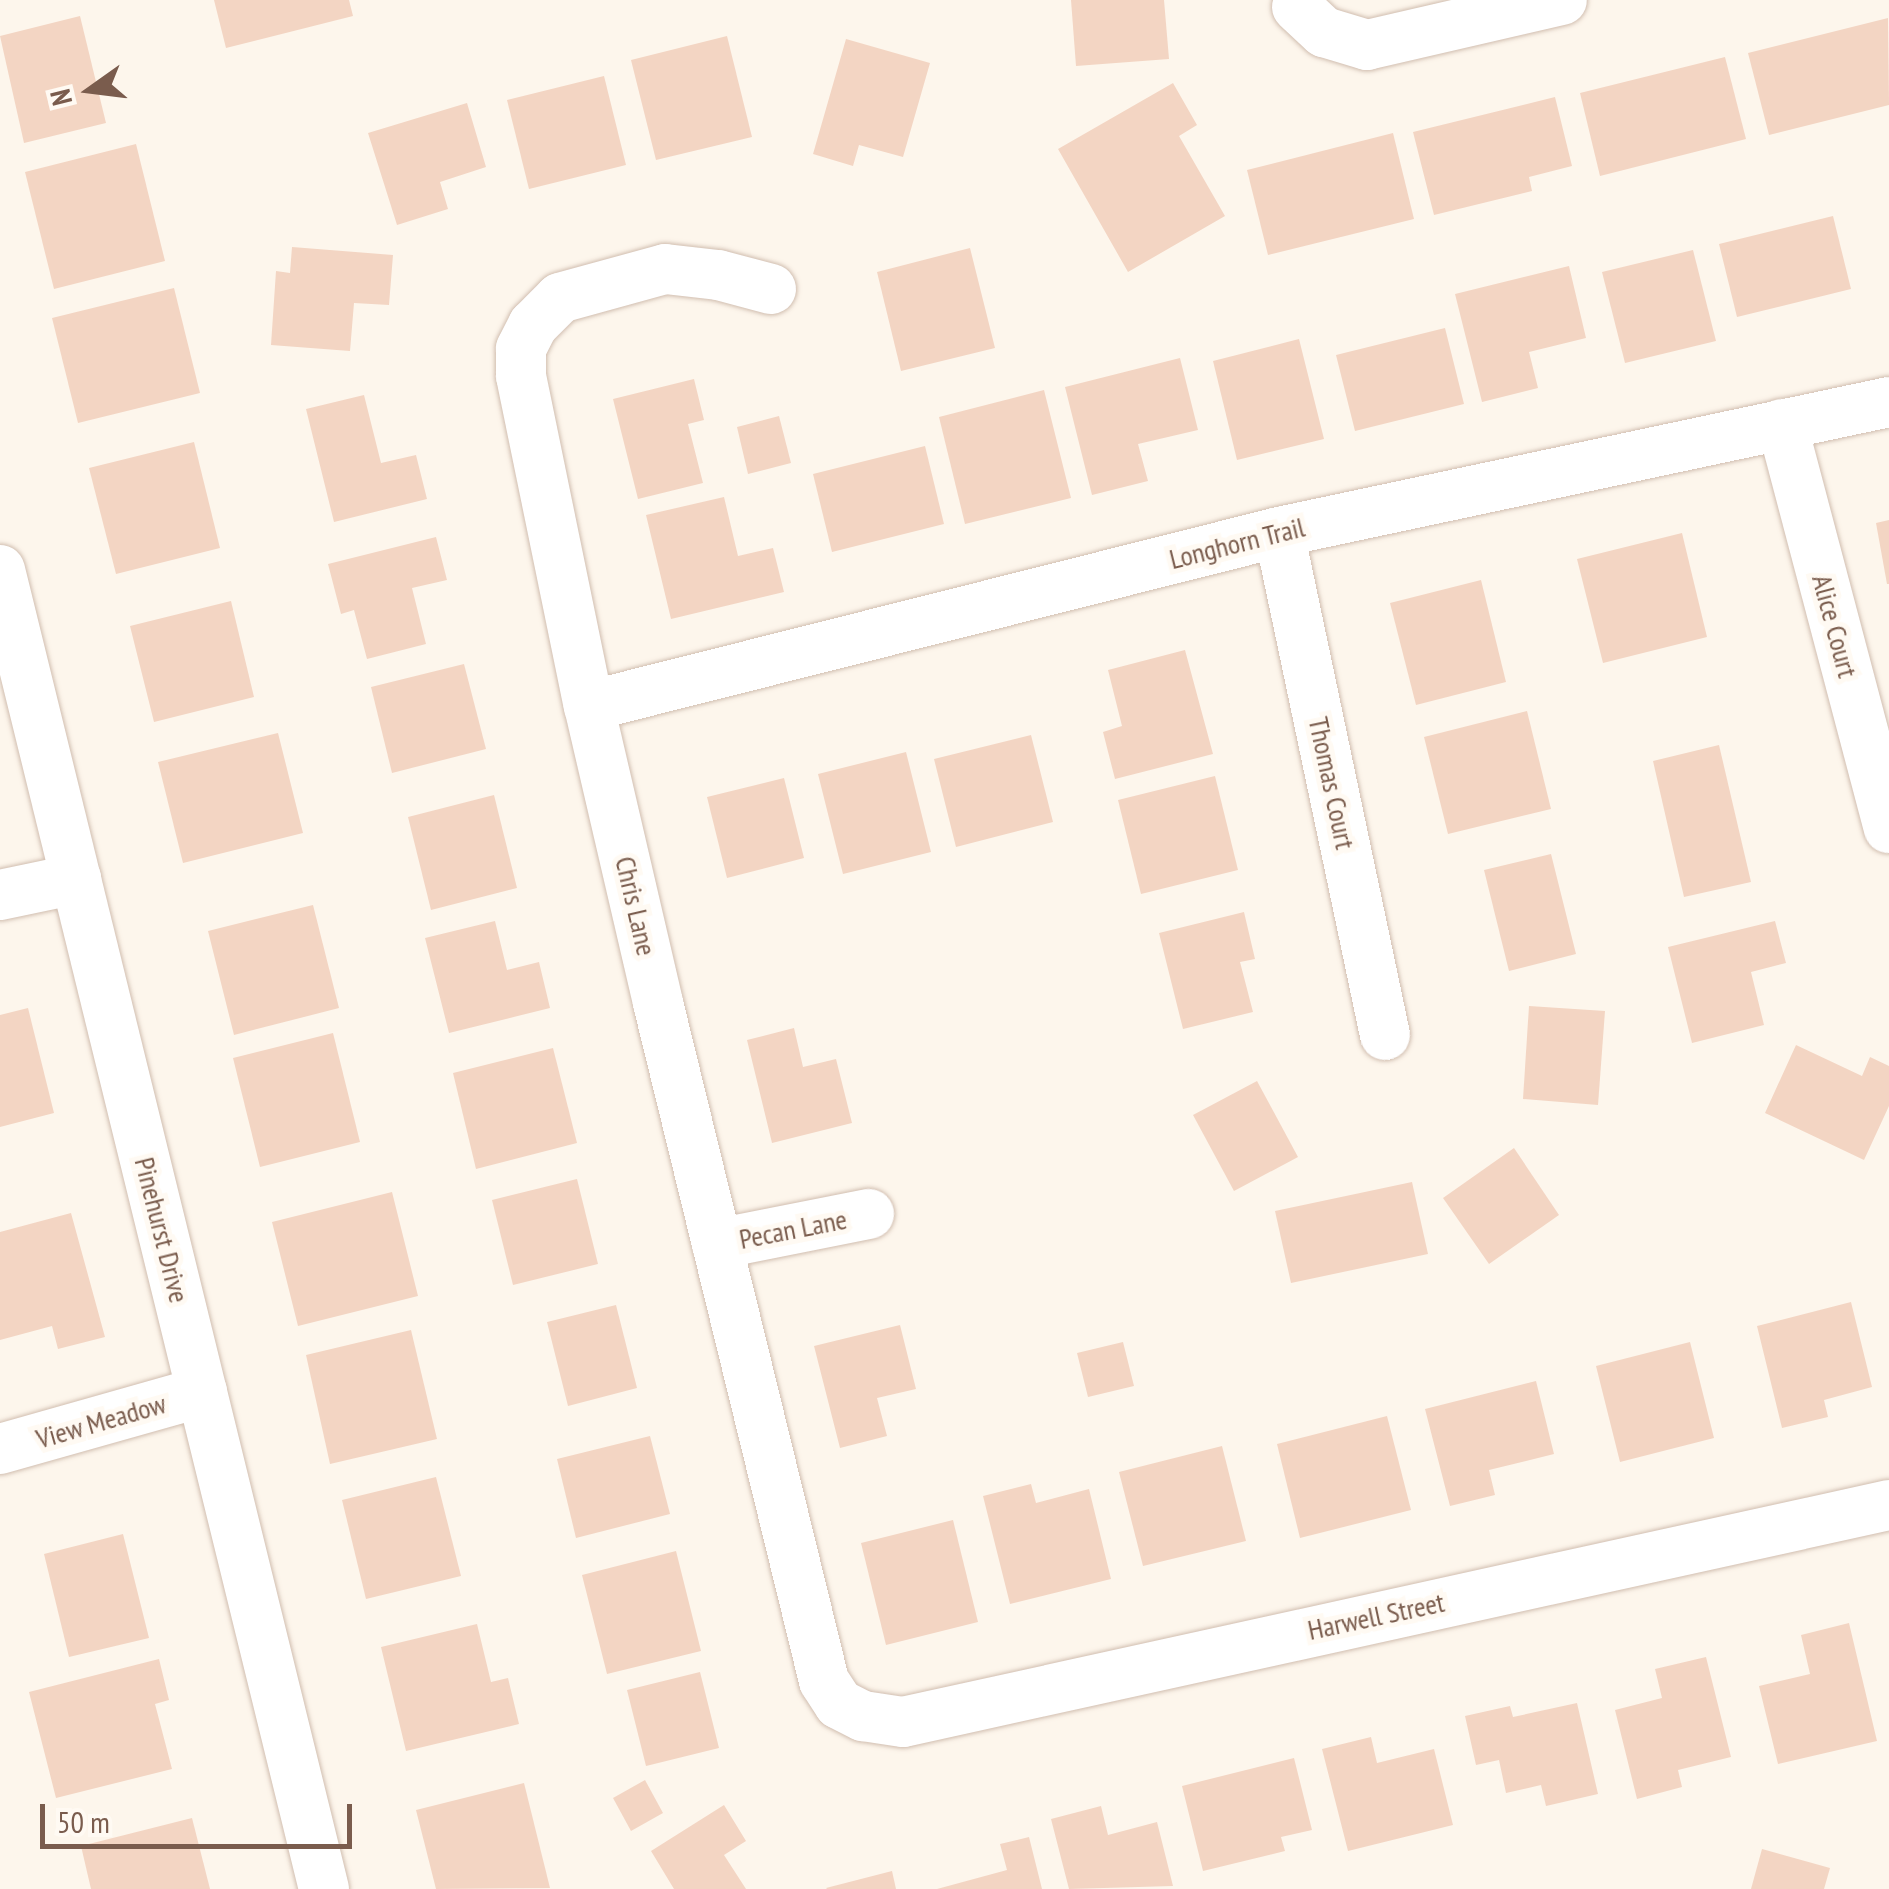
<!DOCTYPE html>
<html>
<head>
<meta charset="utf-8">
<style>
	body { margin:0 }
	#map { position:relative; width:1889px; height:1889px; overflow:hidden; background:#fdf6ec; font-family:"PT Sans Narrow",sans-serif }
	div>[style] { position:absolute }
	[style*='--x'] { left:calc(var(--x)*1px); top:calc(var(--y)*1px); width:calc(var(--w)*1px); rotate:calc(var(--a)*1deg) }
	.building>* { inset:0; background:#f3d5c3 }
	.roads { filter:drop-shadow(0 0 2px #d1beb0) drop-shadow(0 0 2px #d1beb0) }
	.minor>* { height:50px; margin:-25px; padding:0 25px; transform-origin:25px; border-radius:25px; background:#fff }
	span { translate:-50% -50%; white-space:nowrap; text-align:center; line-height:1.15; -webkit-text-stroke:10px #fffaf3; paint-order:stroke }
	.street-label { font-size:28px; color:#7a5c4d }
	.north { position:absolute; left:40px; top:40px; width:100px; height:100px; -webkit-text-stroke:8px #fffaf3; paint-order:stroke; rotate:256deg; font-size:28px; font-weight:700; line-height:40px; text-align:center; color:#7a5c4d }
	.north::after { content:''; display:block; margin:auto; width:35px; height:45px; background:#7a5c4d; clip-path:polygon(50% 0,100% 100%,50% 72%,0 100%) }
	.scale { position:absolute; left:40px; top:1804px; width:312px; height:45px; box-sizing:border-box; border:5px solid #7a5c4d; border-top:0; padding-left:12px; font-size:30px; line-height:35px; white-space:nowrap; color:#7a5c4d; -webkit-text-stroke:8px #fffaf3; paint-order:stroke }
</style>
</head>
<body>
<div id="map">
	<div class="building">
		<div style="clip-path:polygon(214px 0,349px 0,353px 16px,226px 48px)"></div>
		<div style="clip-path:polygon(1071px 0,1164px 0,1169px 59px,1076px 66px)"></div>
		<div style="clip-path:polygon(80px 16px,106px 123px,24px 143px,0 36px)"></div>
		<div style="clip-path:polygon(1888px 18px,1889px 105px,1769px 135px,1748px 53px)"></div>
		<div style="clip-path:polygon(727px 36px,752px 137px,656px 160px,631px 60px)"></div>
		<div style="clip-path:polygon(846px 39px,930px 63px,903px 157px,859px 145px,853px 166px,813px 154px)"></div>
		<div style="clip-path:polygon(1725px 57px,1746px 139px,1600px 176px,1580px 93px)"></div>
		<div style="clip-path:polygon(604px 76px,626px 165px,529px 189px,507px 100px)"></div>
		<div style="clip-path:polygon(1173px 83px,1197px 125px,1179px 136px,1225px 216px,1128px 272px,1058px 149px)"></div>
		<div style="clip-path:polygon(1555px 97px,1572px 166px,1529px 177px,1532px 191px,1434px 215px,1413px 132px)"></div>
		<div style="clip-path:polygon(467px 103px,486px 167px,440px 182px,448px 209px,397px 225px,368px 133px)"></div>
		<div style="clip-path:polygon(1393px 133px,1414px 219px,1268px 255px,1247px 170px)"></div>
		<div style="clip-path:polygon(136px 144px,165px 261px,54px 289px,25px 172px)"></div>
		<div style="clip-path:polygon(1833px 216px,1851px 289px,1737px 317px,1719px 244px)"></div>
		<div style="clip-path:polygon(292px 247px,393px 255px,389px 305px,354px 303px,350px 351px,271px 345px,276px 271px,290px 273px)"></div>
		<div style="clip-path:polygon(970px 248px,995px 348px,901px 371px,877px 272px)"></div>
		<div style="clip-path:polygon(1693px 250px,1716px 341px,1625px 363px,1602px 272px)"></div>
		<div style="clip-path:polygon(1569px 266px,1586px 338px,1529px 352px,1538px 388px,1482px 402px,1455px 294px)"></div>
		<div style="clip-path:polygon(174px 288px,200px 393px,78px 423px,52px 318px)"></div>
		<div style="clip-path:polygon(1445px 328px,1464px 404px,1355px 431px,1336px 355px)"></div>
		<div style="clip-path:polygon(1299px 339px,1324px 439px,1237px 460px,1213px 361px)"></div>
		<div style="clip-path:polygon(1180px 358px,1198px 430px,1138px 444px,1148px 481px,1092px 495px,1065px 387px)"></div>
		<div style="clip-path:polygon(694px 379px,704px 420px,688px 424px,703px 483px,638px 499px,613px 399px)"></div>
		<div style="clip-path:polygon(1044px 390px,1071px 498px,965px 524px,939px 417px)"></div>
		<div style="clip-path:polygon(364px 395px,381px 463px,416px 455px,427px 499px,334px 522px,306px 409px)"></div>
		<div style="clip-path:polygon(779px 416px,791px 463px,748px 474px,737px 427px)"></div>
		<div style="clip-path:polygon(194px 442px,220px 548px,116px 574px,89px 468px)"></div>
		<div style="clip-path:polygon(925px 446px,944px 524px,832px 552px,813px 474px)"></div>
		<div style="clip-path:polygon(724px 497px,738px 556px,773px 548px,784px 592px,671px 619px,646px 515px)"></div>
		<div style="clip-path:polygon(1889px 520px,1889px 584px,1887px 584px,1876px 523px)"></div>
		<div style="clip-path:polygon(1682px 533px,1707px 637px,1603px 663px,1577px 559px)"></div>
		<div style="clip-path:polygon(436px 537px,447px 580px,412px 588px,426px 644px,367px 659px,354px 610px,341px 614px,328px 564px)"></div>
		<div style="clip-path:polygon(1481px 580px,1506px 682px,1416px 705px,1390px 603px)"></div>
		<div style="clip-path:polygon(231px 601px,254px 697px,154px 722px,130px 626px)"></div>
		<div style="clip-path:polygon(1185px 650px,1213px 754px,1115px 779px,1103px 732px,1122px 726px,1108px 670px)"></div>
		<div style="clip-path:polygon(464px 664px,486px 749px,392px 773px,371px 687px)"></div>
		<div style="clip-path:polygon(1527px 711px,1551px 809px,1448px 834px,1424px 737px)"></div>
		<div style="clip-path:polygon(278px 733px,303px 833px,183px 863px,158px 762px)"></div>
		<div style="clip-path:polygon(1031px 735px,1053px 822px,956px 847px,934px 759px)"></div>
		<div style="clip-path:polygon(1719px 745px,1751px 882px,1684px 897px,1653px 761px)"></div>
		<div style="clip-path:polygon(906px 752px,931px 852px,843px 874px,818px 774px)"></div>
		<div style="clip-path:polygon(1215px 776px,1238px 870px,1141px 894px,1118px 800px)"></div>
		<div style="clip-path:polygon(784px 778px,804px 858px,727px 878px,707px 797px)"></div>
		<div style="clip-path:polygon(494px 795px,517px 888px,431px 910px,408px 817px)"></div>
		<div style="clip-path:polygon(1551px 854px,1576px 954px,1509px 971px,1484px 870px)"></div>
		<div style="clip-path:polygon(313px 905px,339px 1008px,234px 1035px,208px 931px)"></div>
		<div style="clip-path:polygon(1244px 912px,1255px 959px,1240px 962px,1253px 1012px,1183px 1029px,1159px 933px)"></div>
		<div style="clip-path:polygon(495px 921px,507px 970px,539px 962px,550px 1008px,449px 1033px,425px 938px)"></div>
		<div style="clip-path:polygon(1775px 921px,1786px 963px,1751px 972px,1764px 1025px,1692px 1043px,1668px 947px)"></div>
		<div style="clip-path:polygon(1529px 1006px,1605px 1011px,1598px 1105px,1523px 1099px)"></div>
		<div style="clip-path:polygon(28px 1008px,54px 1113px,0 1127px,0 1015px)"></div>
		<div style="clip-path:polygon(794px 1028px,803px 1067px,836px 1059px,852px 1123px,772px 1143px,747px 1040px)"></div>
		<div style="clip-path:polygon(333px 1033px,360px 1142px,260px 1167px,233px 1058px)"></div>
		<div style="clip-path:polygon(1796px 1045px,1862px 1076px,1870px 1057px,1889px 1066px,1889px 1106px,1864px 1160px,1765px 1113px)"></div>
		<div style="clip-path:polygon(553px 1048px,577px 1143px,476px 1169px,453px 1073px)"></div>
		<div style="clip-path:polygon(1257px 1081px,1298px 1157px,1234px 1191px,1193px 1115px)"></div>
		<div style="clip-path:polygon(1514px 1148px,1559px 1215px,1489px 1264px,1443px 1198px)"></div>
		<div style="clip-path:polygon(577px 1179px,598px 1264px,513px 1285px,492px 1200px)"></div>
		<div style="clip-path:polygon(1412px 1182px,1428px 1254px,1291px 1283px,1275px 1211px)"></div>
		<div style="clip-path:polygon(392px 1192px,418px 1296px,298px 1326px,272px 1222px)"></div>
		<div style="clip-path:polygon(71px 1213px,105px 1337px,58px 1349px,52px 1326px,0 1340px,0 1232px)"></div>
		<div style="clip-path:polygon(1851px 1302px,1872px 1387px,1824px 1400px,1828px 1417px,1782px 1428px,1757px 1326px)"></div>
		<div style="clip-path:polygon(616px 1305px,637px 1388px,568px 1406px,547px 1322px)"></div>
		<div style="clip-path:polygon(900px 1325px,916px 1389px,877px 1398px,887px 1436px,840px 1448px,814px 1346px)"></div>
		<div style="clip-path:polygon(411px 1330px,437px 1439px,330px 1464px,306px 1355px)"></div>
		<div style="clip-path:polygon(1123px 1342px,1134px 1386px,1088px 1397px,1077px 1353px)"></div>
		<div style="clip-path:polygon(1690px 1342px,1714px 1438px,1620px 1462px,1596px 1366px)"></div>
		<div style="clip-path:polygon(1536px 1381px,1554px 1454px,1489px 1470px,1495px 1495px,1450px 1506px,1425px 1409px)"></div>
		<div style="clip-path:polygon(1387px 1416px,1411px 1510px,1300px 1538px,1277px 1444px)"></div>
		<div style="clip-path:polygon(650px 1436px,670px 1514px,576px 1538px,557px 1459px)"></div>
		<div style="clip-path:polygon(1222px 1446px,1246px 1541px,1143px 1566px,1119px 1472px)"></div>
		<div style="clip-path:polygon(436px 1477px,461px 1576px,366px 1599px,342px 1500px)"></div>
		<div style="clip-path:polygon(1031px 1484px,1036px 1503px,1089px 1489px,1111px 1579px,1010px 1604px,983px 1496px)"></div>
		<div style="clip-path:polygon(953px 1520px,978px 1622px,886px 1645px,861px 1543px)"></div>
		<div style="clip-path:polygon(123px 1534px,149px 1638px,69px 1657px,44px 1554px)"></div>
		<div style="clip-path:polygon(676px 1551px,701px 1651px,607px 1674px,582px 1575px)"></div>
		<div style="clip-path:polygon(1849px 1623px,1877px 1741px,1778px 1764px,1759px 1686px,1810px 1674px,1801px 1635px)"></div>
		<div style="clip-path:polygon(477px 1624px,491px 1682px,508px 1678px,519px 1724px,406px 1751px,381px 1647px)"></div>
		<div style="clip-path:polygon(1706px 1657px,1731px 1757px,1678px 1770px,1682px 1787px,1637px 1799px,1615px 1710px,1662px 1698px,1655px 1669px)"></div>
		<div style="clip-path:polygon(159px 1659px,169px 1700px,155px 1704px,172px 1769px,56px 1798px,29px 1692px)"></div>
		<div style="clip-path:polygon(700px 1672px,719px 1748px,646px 1766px,627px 1690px)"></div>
		<div style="clip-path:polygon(1577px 1703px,1598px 1794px,1546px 1806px,1541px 1785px,1506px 1793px,1499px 1760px,1476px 1765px,1465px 1716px,1510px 1706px,1513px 1717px)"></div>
		<div style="clip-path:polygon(1371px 1737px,1377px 1763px,1434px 1749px,1453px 1825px,1348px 1851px,1322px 1749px)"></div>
		<div style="clip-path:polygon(1294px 1758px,1312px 1830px,1281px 1837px,1285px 1851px,1203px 1871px,1182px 1786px)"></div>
		<div style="clip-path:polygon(645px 1780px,663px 1813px,631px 1831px,613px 1798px)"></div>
		<div style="clip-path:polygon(524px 1783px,550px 1888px,436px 1889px,416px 1810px)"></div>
		<div style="clip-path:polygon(724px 1805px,746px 1841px,724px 1855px,746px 1889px,674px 1889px,651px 1851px)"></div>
		<div style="clip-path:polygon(1101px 1806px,1108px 1835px,1157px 1822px,1173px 1886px,1069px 1889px,1051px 1819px)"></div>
		<div style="clip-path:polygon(192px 1818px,210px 1889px,91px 1889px,81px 1846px)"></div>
		<div style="clip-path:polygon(1029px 1837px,1042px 1889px,937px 1889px,1007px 1870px,1000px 1844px)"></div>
		<div style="clip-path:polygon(1762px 1849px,1830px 1868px,1824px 1889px,1751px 1889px)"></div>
		<div style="clip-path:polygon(892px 1871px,896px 1889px,827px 1889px,826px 1888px)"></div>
	</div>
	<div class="roads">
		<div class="minor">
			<div style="--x:1297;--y:7;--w:37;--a:43"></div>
			<div style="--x:1324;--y:32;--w:45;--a:16.8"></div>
			<div style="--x:1367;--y:45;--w:200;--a:-13"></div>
			<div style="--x:771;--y:289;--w:55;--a:-165.2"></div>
			<div style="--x:718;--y:275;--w:53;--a:-173.5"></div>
			<div style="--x:665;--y:269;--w:109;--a:164.6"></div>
			<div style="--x:560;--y:298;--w:38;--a:135"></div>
			<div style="--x:533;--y:325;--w:27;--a:117"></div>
			<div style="--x:521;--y:349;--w:27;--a:90"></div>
			<div style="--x:521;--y:376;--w:337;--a:78.4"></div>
			<div style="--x:589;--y:706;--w:305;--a:76.9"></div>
			<div style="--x:658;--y:1003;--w:698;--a:76.24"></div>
			<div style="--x:824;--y:1681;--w:27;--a:57"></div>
			<div style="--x:839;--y:1704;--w:27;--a:27"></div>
			<div style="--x:863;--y:1716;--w:40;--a:8.5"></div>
			<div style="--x:903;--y:1722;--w:1010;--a:-12.41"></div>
			<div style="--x:1782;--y:424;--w:418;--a:75.2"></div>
			<div style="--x:1279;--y:532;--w:514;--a:78.1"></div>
			<div style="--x:0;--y:570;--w:1358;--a:76.2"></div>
			<div style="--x:589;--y:706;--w:712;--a:-14.15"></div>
			<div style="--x:1279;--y:532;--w:624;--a:-12.03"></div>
			<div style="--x:0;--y:895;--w:78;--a:-11.9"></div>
			<div style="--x:717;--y:1244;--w:155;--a:-11.2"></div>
			<div style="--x:0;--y:1449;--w:210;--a:-15.8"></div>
		</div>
	</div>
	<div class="street-label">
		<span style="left:1237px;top:543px;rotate:-14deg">Longhorn Trail</span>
		<span style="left:1835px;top:626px;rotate:75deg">Alice Court</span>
		<span style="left:1332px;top:783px;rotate:78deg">Thomas Court</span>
		<span style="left:636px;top:906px;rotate:77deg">Chris Lane</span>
		<span style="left:793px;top:1229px;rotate:-11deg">Pecan Lane</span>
		<span style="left:162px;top:1230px;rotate:76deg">Pinehurst Drive</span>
		<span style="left:101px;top:1421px;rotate:-16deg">View Meadow</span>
		<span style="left:1376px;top:1616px;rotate:-12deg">Harwell Street</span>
	</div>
	<div class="north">N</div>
	<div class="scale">50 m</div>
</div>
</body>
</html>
